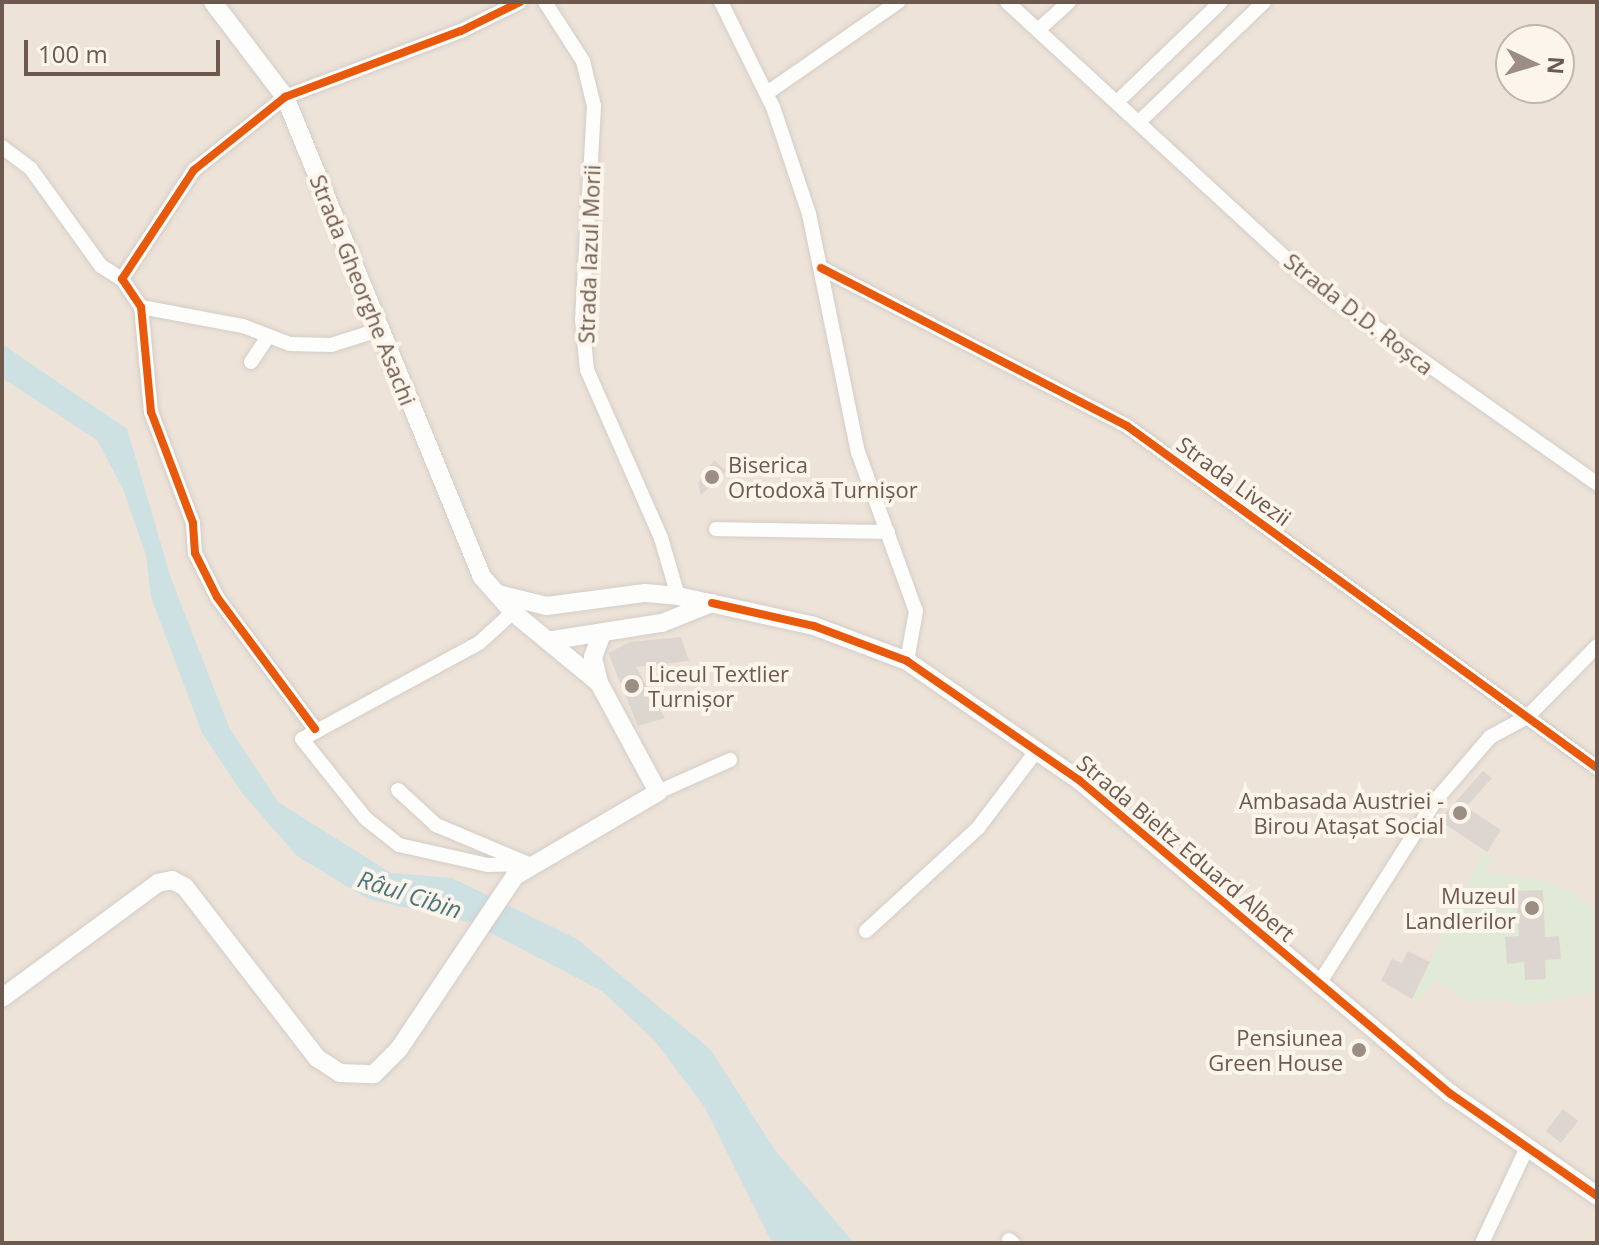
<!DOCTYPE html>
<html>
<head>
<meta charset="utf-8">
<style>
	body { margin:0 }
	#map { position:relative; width:1599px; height:1245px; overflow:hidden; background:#f4f0ea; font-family:"Open Sans",sans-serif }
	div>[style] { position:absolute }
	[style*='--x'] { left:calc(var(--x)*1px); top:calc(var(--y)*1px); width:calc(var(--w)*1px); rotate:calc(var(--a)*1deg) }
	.residential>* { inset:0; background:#ede3d8 }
	.green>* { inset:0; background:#e1ead6 }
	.water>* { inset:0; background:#cde1e3 }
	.building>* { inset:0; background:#ddd6d0 }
	.roads { filter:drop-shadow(0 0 2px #d3cdc8) drop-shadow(0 0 2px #d3cdc8) }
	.minor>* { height:14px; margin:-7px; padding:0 7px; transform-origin:7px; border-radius:7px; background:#fdfdfc }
	.tertiary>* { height:18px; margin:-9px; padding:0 9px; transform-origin:9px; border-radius:9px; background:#fdfdfc }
	.cycleway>* { height:8px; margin:-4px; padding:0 4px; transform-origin:4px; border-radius:4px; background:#e8590c }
	.dots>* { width:22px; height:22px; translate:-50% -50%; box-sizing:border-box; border:4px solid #fcf5eb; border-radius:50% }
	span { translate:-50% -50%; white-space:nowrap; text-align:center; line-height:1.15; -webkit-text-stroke:8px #fcf5eb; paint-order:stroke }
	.street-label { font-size:22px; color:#6e594e }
	.poi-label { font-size:22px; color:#6e594e }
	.left { translate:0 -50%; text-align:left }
	.right { translate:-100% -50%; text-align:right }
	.water-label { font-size:24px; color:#4b777f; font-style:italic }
	.frame { position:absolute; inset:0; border:4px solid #6e594e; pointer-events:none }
	.north { position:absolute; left:1495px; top:24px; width:80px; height:80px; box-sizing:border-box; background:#fcf5eb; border:2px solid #c3b7ac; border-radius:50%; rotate:94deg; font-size:22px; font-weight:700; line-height:32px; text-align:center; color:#6e594e }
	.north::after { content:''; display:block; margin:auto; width:28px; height:36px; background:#9d8e85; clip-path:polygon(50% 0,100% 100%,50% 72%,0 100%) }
	.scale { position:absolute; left:24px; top:40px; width:196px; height:36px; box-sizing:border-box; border:4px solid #6e594e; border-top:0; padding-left:10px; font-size:24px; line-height:28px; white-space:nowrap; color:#6e594e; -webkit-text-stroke:6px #fcf5eb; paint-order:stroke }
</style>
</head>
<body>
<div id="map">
	<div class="residential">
		<div style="clip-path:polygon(evenodd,2px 2px,1597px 2px,1597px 1243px,2px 1243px,2px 2px,1511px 40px,1559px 40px,1559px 88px,1511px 88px,1511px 40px)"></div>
	</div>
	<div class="green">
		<div style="clip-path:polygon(1482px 852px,1492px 860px,1485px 873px,1538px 879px,1568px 890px,1597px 911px,1597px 992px,1521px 1005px,1503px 999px,1467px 1002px,1437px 979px,1418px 1000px,1412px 999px)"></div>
	</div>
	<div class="water">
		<div style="clip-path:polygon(2px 344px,127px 429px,172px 581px,229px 727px,278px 802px,391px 873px,452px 878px,577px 939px,710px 1049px,775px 1150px,854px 1243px,772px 1243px,704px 1106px,654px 1040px,602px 991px,472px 923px,368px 899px,297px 856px,242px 793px,202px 733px,151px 597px,146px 555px,123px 489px,97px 440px,2px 378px)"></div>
	</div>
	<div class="building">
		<div style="clip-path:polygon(714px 460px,726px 471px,701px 495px,698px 483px)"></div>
		<div style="clip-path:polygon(681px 637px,689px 661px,636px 667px,665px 718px,638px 726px,608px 653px,630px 642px)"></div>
		<div style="clip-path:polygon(1483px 771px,1492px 778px,1466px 807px,1501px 830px,1487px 852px,1439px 820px)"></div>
		<div style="clip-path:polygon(1543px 890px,1545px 937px,1559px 936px,1561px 959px,1545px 960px,1546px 979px,1525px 980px,1524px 962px,1507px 964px,1505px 937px,1519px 936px,1516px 891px)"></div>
		<div style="clip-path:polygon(1408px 951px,1430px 962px,1412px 999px,1381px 981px,1392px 959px,1402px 963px)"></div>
		<div style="clip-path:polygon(1563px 1109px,1578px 1121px,1561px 1143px,1546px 1131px)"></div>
	</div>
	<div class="roads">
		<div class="minor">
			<div style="--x:545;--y:2;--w:70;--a:57.2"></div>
			<div style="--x:583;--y:61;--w:46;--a:76.3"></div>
			<div style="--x:594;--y:106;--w:213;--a:93.2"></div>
			<div style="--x:582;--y:319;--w:51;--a:84.4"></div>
			<div style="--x:587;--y:370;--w:184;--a:66.2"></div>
			<div style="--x:661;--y:538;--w:60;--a:73.7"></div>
			<div style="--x:721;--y:2;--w:117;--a:63.7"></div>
			<div style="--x:773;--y:107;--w:113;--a:71.4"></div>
			<div style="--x:809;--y:214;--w:243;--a:78.4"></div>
			<div style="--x:858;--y:452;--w:169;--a:70"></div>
			<div style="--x:916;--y:611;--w:51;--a:100.2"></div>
			<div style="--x:1007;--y:2;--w:417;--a:42.6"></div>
			<div style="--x:1314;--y:284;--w:347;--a:35.2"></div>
			<div style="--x:1038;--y:30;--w:42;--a:-42.1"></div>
			<div style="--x:767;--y:93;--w:160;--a:-34.8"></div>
			<div style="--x:1117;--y:102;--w:144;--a:-43.9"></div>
			<div style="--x:1139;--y:122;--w:173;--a:-43.8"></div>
			<div style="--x:2;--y:147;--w:36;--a:37"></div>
			<div style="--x:31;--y:169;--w:120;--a:54.2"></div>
			<div style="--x:101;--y:266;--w:25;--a:32"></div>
			<div style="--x:821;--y:268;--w:344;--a:27.3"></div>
			<div style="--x:1127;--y:426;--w:581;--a:36.04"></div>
			<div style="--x:141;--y:307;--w:104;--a:10.6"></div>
			<div style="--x:243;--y:326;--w:50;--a:21"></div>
			<div style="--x:290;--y:344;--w:41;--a:1.4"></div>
			<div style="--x:331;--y:345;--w:50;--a:-17.4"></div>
			<div style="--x:251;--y:362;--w:30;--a:-56"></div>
			<div style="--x:716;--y:529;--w:172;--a:1"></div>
			<div style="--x:513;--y:612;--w:46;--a:137.6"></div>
			<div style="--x:479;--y:643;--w:201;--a:151.5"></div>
			<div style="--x:302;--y:739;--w:101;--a:51.4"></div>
			<div style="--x:365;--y:818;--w:43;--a:38.5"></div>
			<div style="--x:399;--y:845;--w:91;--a:12.7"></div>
			<div style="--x:488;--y:865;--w:41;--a:-1.4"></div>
			<div style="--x:315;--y:729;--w:164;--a:-126.6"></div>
			<div style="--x:217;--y:597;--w:49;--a:-116.6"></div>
			<div style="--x:195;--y:553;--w:30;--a:-94"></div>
			<div style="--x:193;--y:523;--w:119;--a:-110.7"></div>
			<div style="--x:151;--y:412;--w:105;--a:-95.4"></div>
			<div style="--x:141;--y:307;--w:34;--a:-124"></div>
			<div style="--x:122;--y:279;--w:131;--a:-56.6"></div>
			<div style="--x:194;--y:170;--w:117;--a:-38.7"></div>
			<div style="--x:285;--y:97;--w:188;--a:-20.6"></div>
			<div style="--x:461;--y:31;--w:66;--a:-26.2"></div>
			<div style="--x:398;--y:790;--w:52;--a:42.6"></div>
			<div style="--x:436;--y:825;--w:101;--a:22.8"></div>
			<div style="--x:658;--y:792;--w:79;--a:-24"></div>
			<div style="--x:866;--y:931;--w:152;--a:-42.6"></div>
			<div style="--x:978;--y:828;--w:99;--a:-52.8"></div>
			<div style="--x:1318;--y:985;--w:218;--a:-57.5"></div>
			<div style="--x:1435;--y:801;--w:84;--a:-49.3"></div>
			<div style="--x:1490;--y:737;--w:42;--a:-28.4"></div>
			<div style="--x:1527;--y:717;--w:100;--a:-45.4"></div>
			<div style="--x:1009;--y:1240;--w:5;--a:37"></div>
			<div style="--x:1482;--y:1243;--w:103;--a:-64.7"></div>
		</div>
		<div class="tertiary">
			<div style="--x:498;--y:594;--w:50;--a:13.8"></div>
			<div style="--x:547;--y:606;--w:99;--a:-7.6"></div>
			<div style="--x:645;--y:593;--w:33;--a:5"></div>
			<div style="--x:678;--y:596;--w:139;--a:12.4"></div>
			<div style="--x:814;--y:626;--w:99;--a:20.6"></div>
			<div style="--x:907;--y:661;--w:209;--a:34.7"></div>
			<div style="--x:1079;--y:780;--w:487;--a:40.2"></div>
			<div style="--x:1451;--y:1094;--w:178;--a:34.9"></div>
			<div style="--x:553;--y:640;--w:110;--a:-8.9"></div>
			<div style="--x:662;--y:623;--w:54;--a:-21.8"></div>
			<div style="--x:599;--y:683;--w:27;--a:-103"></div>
			<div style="--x:593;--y:657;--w:25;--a:-69"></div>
			<div style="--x:2;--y:998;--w:194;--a:-36.4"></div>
			<div style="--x:158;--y:883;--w:14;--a:-12"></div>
			<div style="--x:172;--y:880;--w:15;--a:28"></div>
			<div style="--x:185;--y:887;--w:216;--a:52.3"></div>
			<div style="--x:317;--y:1058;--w:27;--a:33"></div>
			<div style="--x:340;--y:1073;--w:34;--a:2"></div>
			<div style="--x:374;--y:1074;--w:35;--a:-45"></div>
			<div style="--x:399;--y:1049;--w:208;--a:-56.2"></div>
			<div style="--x:515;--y:876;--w:166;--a:-30.4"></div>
			<div style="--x:658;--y:792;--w:124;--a:-118.4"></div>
			<div style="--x:599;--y:683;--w:112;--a:-140.5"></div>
			<div style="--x:513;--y:612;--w:47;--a:-131.5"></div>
			<div style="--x:482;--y:577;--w:519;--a:-112.31"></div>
			<div style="--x:285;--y:97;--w:119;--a:-127.2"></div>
		</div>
	</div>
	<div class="cycleway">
		<div style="--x:821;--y:268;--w:344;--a:27.3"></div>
		<div style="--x:1127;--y:426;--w:581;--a:36.04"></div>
		<div style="--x:712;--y:603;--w:105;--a:12.7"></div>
		<div style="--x:814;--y:626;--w:99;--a:20.6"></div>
		<div style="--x:907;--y:661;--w:209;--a:34.7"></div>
		<div style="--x:1079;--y:780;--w:487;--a:40.2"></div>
		<div style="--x:1451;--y:1094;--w:178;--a:34.9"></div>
		<div style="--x:315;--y:729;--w:164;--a:-126.6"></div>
		<div style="--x:217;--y:597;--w:49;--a:-116.6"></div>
		<div style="--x:195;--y:553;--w:30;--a:-94"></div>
		<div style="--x:193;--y:523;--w:119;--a:-110.7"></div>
		<div style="--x:151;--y:412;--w:105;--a:-95.4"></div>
		<div style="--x:141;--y:307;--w:34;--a:-124"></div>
		<div style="--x:122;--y:279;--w:131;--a:-56.6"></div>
		<div style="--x:194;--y:170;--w:117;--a:-38.7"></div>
		<div style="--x:285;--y:97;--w:188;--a:-20.6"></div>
		<div style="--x:461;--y:31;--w:66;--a:-26.2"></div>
	</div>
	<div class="dots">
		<div style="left:712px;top:477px;background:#9d8e85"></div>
		<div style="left:632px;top:686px;background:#9d8e85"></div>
		<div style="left:1460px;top:813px;background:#9d8e85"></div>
		<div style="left:1532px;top:908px;background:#9d8e85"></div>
		<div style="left:1359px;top:1050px;background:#9d8e85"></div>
	</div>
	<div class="street-label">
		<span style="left:589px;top:254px;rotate:-88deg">Strada Iazul Morii</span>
		<span style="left:363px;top:290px;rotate:68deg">Strada Gheorghe Asachi</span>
		<span style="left:1359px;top:314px;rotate:38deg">Strada D.D. Roșca</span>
		<span style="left:1234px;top:481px;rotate:36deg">Strada Livezii</span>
		<span style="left:1186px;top:848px;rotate:40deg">Strada Bieltz Eduard Albert</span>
	</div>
	<div class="poi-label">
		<span class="left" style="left:728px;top:477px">Biserica<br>Ortodoxă Turnișor</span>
		<span class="left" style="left:648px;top:686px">Liceul Textlier<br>Turnișor</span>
		<span class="right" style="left:1444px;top:813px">Ambasada Austriei -<br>Birou Atașat Social</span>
		<span class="right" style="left:1516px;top:908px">Muzeul<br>Landlerilor</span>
		<span class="right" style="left:1343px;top:1050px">Pensiunea<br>Green House</span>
	</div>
	<div class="water-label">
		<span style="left:410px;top:894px;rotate:18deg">Râul Cibin</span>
	</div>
	<div class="frame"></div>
	<div class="north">N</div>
	<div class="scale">100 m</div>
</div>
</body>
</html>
